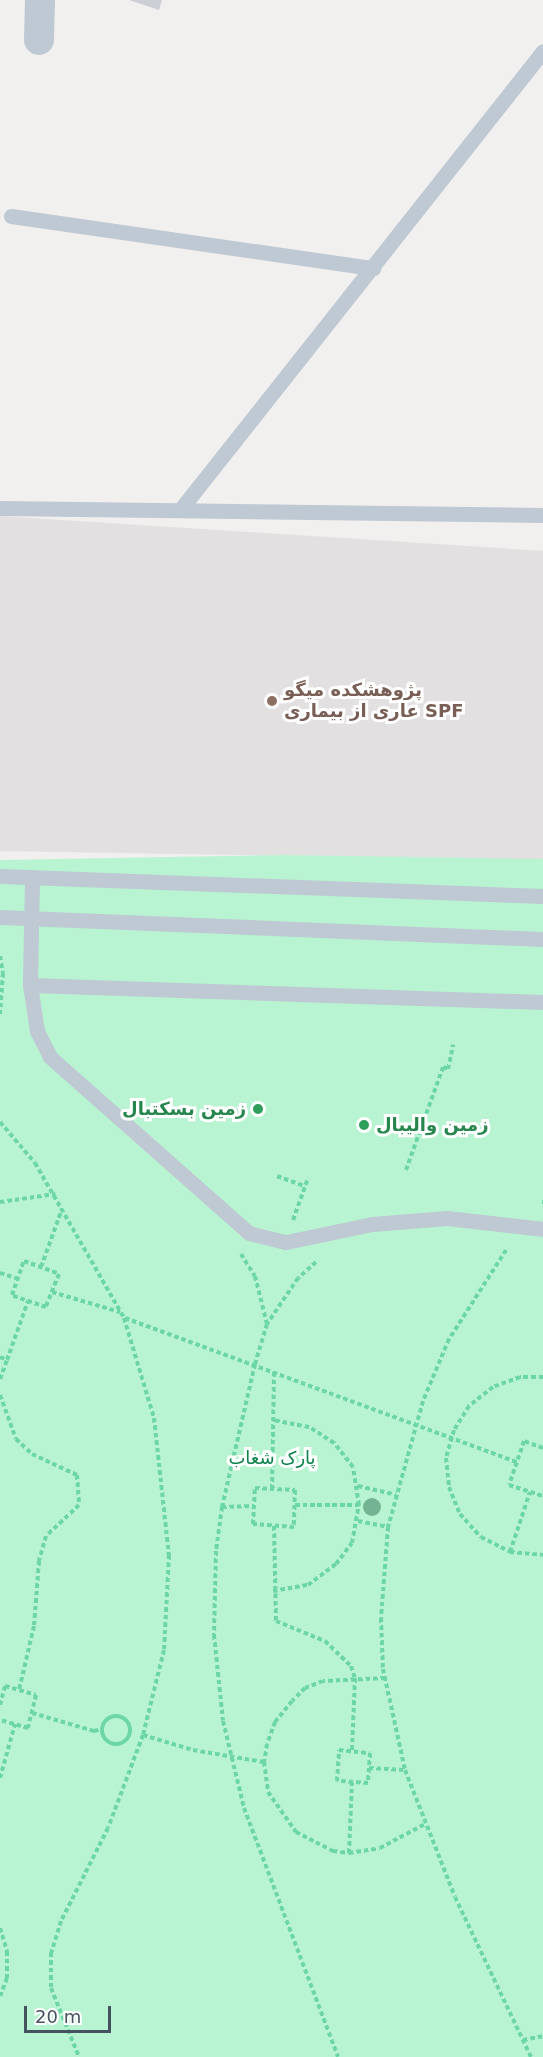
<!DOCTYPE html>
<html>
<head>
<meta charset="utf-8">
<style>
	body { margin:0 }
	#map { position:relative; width:543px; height:2057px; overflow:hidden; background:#f2efef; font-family:"DejaVu Sans",Cairo,sans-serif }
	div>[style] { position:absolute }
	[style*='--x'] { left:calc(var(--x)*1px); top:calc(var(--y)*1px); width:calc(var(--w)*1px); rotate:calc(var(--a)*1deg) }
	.education>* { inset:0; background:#e3e0e1 }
	.green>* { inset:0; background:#b9f4d2 }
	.building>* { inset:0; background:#cbced5 }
	.path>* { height:4px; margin-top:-2px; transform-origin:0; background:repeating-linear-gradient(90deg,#6dd6a6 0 4.5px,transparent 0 7.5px) }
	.path>.ring { margin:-2px; padding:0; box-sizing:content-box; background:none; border:4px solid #6dd6a6; border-radius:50% }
	.service>* { height:15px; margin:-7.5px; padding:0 7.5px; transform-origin:7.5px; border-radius:7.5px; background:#bec9d3 }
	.minor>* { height:30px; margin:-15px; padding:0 15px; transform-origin:15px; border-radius:15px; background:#bec9d3 }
	.trees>* { width:18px; height:18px; margin:-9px; border-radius:50%; background:#74b495 }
	.dots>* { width:16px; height:16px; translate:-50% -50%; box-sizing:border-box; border:3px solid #fff; border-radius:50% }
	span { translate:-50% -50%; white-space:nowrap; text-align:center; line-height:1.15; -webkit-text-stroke:6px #fff; paint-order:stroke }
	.education-label { font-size:18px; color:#785e54; font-weight:700 }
	.left { translate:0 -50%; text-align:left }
	.leisure-label { font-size:18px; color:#27864d; font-weight:700 }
	.right { translate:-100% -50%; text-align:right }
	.park-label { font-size:18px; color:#0c844c }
	.scale { position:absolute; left:24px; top:2006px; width:87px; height:27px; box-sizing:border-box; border:3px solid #45525f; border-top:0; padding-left:8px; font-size:18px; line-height:21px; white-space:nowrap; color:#45525f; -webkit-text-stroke:4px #fff; paint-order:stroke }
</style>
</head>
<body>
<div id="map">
	<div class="education">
		<div style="clip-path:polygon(0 516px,543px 551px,543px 860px,0 851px)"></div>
	</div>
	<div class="green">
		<div style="clip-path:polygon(284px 855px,543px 859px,543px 2057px,0 2057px,0 860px)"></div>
	</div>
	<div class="building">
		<div style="clip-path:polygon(129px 0,162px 0,159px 10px)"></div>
	</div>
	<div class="path">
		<div style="--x:0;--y:956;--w:17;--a:80"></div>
		<div style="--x:3;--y:973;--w:41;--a:94.2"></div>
		<div style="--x:0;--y:1122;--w:54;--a:49.5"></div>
		<div style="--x:35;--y:1163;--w:179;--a:60.1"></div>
		<div style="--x:124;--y:1318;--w:104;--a:73.3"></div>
		<div style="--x:154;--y:1418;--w:138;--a:83.8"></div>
		<div style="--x:169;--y:1555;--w:95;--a:93"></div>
		<div style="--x:164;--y:1650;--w:88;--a:103.9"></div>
		<div style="--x:143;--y:1735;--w:99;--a:110.6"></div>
		<div style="--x:108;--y:1828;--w:104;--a:116.8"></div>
		<div style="--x:61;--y:1921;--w:34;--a:107"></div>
		<div style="--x:51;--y:1953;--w:35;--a:90"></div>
		<div style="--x:51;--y:1988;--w:74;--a:67.9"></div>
		<div style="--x:406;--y:1170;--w:109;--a:-70.2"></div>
		<div style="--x:443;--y:1067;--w:5;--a:22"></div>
		<div style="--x:448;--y:1069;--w:25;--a:-78"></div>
		<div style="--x:277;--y:1176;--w:30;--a:20"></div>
		<div style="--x:0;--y:1202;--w:56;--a:-8.3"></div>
		<div style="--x:542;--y:1202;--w:1;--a:0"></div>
		<div style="--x:293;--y:1220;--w:45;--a:-70.3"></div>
		<div style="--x:506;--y:1250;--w:106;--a:122.6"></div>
		<div style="--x:449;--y:1339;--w:67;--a:112.8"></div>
		<div style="--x:423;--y:1401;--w:131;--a:105.5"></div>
		<div style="--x:388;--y:1527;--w:91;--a:94.4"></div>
		<div style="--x:381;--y:1618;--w:51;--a:87.8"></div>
		<div style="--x:383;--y:1669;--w:103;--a:77.7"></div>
		<div style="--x:405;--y:1770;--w:136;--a:68.5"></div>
		<div style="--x:455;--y:1897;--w:177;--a:64.6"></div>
		<div style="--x:241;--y:1254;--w:26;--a:58"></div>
		<div style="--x:255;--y:1276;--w:49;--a:76"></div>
		<div style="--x:24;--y:1261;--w:37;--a:20"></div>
		<div style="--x:59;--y:1274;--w:35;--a:112"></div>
		<div style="--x:46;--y:1307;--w:36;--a:-161"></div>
		<div style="--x:12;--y:1295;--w:36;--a:-71"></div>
		<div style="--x:316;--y:1262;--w:24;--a:138"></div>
		<div style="--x:298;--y:1278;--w:55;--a:124"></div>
		<div style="--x:267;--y:1324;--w:42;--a:106.7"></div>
		<div style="--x:255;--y:1364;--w:147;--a:103"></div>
		<div style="--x:222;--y:1507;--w:44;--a:97.8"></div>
		<div style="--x:216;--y:1551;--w:84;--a:91.4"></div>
		<div style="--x:214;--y:1635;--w:86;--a:84"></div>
		<div style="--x:223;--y:1721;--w:89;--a:76.4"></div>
		<div style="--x:244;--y:1808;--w:266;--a:69.3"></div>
		<div style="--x:41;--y:1267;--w:62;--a:-70.1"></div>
		<div style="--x:0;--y:1273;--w:19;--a:18"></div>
		<div style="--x:52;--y:1292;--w:71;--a:16.4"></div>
		<div style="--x:125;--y:1318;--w:418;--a:20.2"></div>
		<div style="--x:0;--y:1357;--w:8;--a:23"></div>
		<div style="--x:7;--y:1360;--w:63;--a:-70.4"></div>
		<div style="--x:543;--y:1377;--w:23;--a:180"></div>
		<div style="--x:520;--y:1377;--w:29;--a:160"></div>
		<div style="--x:493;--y:1387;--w:31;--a:142"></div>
		<div style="--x:469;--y:1406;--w:28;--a:122"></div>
		<div style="--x:454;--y:1430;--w:29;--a:106"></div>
		<div style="--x:446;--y:1458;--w:29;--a:84"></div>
		<div style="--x:449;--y:1487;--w:29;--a:68"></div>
		<div style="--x:460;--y:1514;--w:31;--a:48"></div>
		<div style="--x:481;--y:1537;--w:33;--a:27"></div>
		<div style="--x:510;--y:1552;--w:33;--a:5"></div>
		<div style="--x:0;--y:1379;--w:20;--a:-70"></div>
		<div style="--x:0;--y:1395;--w:47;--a:70"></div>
		<div style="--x:16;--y:1439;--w:22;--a:43"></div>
		<div style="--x:32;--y:1454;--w:50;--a:25"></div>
		<div style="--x:77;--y:1475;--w:30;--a:86"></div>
		<div style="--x:79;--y:1505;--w:45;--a:136.8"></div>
		<div style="--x:46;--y:1536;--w:26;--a:106"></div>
		<div style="--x:39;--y:1561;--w:65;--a:94.4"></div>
		<div style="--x:34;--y:1626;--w:66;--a:103.2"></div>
		<div style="--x:543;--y:1448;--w:20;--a:-160"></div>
		<div style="--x:524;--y:1441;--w:46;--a:108.8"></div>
		<div style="--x:509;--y:1485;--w:36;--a:18"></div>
		<div style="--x:358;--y:1486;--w:39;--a:13"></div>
		<div style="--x:255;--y:1488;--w:40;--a:2.9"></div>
		<div style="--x:295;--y:1490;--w:37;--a:92"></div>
		<div style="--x:294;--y:1527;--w:41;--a:-175.8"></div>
		<div style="--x:253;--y:1524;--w:36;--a:-87"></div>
		<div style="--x:272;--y:1489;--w:118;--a:-89"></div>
		<div style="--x:295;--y:1505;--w:64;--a:0"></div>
		<div style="--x:222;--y:1507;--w:32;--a:-2"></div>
		<div style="--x:358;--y:1521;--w:31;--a:11"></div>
		<div style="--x:274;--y:1526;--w:95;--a:88.8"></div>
		<div style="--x:276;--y:1621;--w:53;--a:22.2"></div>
		<div style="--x:325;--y:1641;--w:36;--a:44"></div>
		<div style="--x:351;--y:1666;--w:13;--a:72"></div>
		<div style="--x:355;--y:1678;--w:73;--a:92.4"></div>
		<div style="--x:510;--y:1552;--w:63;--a:-71.6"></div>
		<div style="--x:273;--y:1591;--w:36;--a:-10"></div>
		<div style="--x:308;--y:1585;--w:35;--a:-37"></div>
		<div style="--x:336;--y:1564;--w:26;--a:-53"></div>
		<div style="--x:352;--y:1543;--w:39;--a:-80"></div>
		<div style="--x:359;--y:1505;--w:38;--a:-99"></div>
		<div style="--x:353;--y:1467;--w:31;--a:-128"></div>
		<div style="--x:334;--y:1443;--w:30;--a:-147"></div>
		<div style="--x:309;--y:1427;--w:37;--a:-169"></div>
		<div style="--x:385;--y:1678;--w:62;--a:177.2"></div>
		<div style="--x:323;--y:1681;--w:19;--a:159"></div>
		<div style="--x:305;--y:1688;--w:18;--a:135"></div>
		<div style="--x:292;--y:1701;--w:27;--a:129"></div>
		<div style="--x:275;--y:1722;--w:23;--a:110"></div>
		<div style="--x:267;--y:1744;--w:18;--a:99"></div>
		<div style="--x:264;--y:1762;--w:30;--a:82"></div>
		<div style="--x:268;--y:1792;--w:49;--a:55"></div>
		<div style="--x:296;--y:1832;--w:42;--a:27.2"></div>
		<div style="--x:333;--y:1851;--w:16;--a:7"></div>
		<div style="--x:349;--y:1853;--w:31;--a:-9"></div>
		<div style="--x:380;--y:1848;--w:51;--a:-28.1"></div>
		<div style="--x:0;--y:1705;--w:20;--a:-75"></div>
		<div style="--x:5;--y:1686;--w:32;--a:16"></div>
		<div style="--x:36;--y:1695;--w:34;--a:104"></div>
		<div style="--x:28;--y:1728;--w:29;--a:-164"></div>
		<div style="--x:32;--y:1713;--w:65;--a:16.2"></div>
		<div style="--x:94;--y:1731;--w:9;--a:-13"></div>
		<div class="ring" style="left:102px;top:1716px;width:24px;height:24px"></div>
		<div style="--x:143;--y:1735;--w:52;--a:16.7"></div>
		<div style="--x:193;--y:1750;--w:72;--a:9.6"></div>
		<div style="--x:339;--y:1750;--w:31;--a:6"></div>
		<div style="--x:370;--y:1753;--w:30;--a:94"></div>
		<div style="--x:368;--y:1783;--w:31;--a:-176"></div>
		<div style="--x:337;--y:1781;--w:31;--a:-86"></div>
		<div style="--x:369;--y:1768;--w:36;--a:3"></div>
		<div style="--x:0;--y:1778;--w:56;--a:-74.5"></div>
		<div style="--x:349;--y:1853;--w:71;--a:-87.6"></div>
		<div style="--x:0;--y:1928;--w:24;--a:73"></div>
		<div style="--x:7;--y:1951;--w:27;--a:90"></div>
		<div style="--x:7;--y:1978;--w:19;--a:111"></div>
		<div style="--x:523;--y:2040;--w:20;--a:-11"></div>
	</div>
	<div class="service">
		<div style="--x:11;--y:216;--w:366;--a:8.2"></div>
		<div style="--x:0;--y:508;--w:543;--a:0.74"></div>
		<div style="--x:180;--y:510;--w:585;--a:-51.66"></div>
		<div style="--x:0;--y:876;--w:543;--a:2.11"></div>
		<div style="--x:32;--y:877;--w:108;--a:91.1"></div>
		<div style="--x:30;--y:985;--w:47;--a:81.3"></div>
		<div style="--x:37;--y:1031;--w:29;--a:63"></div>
		<div style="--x:50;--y:1057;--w:266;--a:41.5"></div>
		<div style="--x:249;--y:1233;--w:38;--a:14"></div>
		<div style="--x:286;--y:1242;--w:88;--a:-11.8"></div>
		<div style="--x:372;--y:1224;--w:75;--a:-4.6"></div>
		<div style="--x:447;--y:1218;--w:97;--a:6.5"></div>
		<div style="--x:0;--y:917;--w:543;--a:2.32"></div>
		<div style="--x:30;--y:985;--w:513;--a:1.9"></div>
	</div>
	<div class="minor">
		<div style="--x:39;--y:40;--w:40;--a:-88.6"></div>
	</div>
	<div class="trees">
		<div style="left:372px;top:1507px"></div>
	</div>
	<div class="dots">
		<div style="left:272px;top:701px;background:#8d6e63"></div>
		<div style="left:258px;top:1109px;background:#2e9e5b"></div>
		<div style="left:364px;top:1125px;background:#2e9e5b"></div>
	</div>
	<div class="education-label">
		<span class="left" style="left:284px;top:701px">پژوهشکده میگو<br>عاری از بیماری SPF</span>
	</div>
	<div class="leisure-label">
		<span class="right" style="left:246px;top:1109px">زمین بسکتبال</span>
		<span class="left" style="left:376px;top:1125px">زمین والیبال</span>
	</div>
	<div class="park-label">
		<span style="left:272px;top:1458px">پارک شغاب</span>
	</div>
	<div class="scale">20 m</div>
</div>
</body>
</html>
